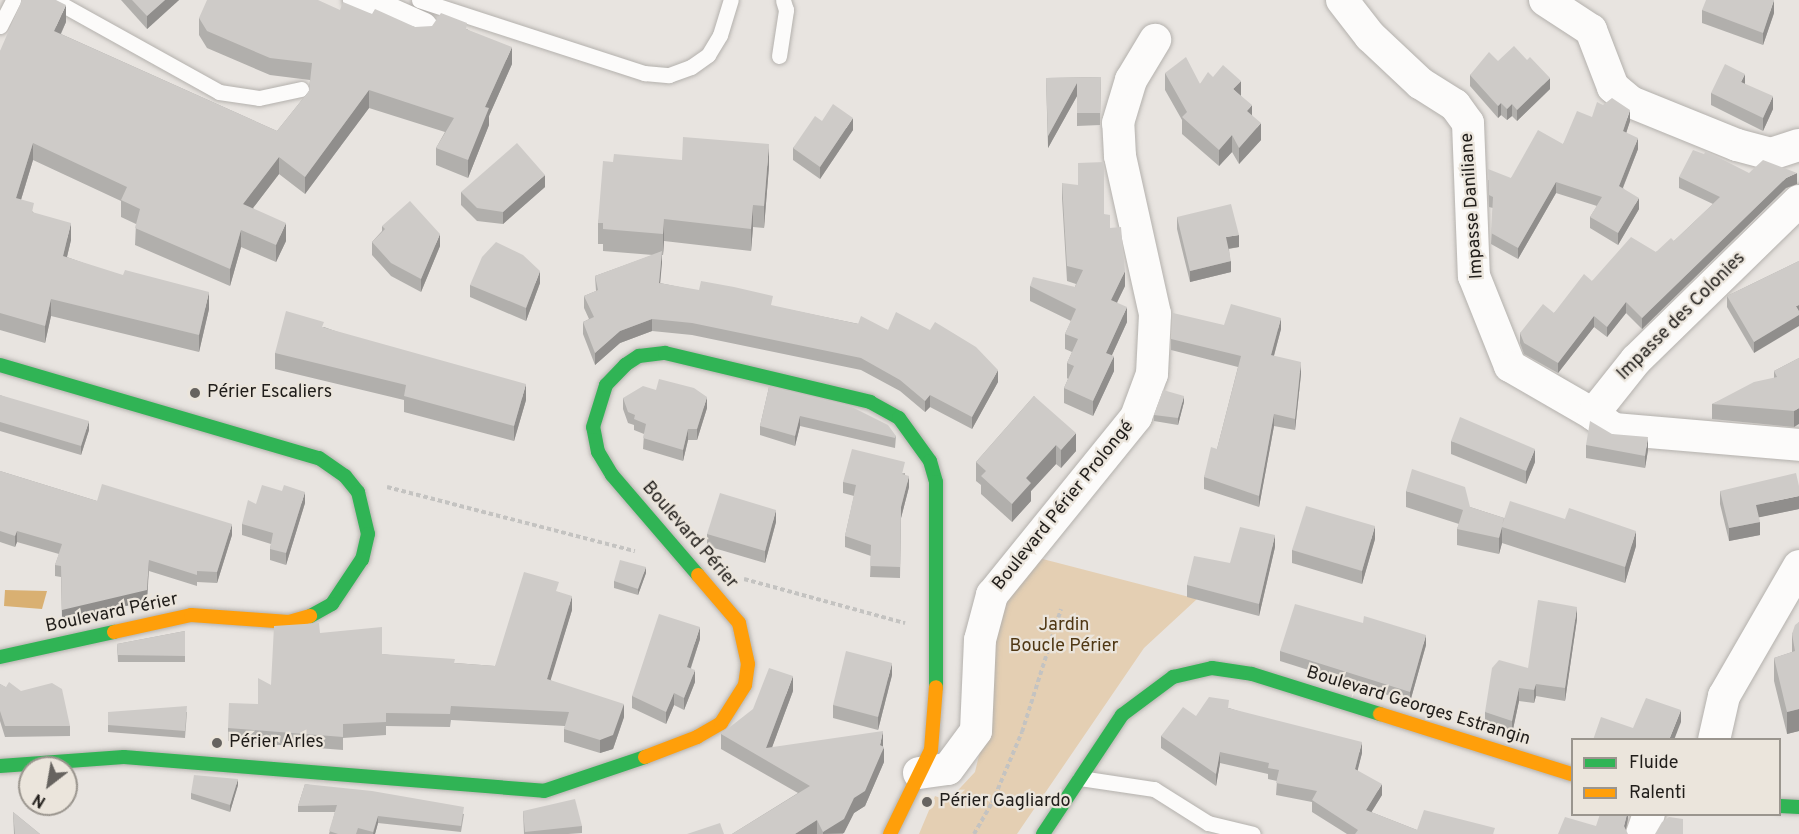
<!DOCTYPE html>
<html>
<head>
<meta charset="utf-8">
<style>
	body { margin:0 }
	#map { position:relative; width:1799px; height:834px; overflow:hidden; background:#e8e4e0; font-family:Overpass,sans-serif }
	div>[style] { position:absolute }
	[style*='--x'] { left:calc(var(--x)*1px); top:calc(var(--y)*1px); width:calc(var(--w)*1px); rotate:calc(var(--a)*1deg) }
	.green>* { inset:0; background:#e4cfb3 }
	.water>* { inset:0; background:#d9b072 }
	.path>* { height:4px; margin-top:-2px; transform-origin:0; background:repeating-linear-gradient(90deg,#c4c3c1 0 4.5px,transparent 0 7.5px) }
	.roads { filter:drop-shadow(0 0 2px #b4b1ad) drop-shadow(0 0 2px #b4b1ad) }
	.lane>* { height:15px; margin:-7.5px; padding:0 7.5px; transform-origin:7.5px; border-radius:7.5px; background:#fcfbfa }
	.street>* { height:32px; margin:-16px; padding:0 16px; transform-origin:16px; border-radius:16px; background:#fcfbfa }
	.fast>* { height:14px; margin:-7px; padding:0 7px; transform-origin:7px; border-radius:7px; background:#30b455 }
	.slow>* { height:14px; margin:-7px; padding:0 7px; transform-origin:7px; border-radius:7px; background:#ff9f0a }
	.wall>* { inset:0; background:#b1afac }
	.shaded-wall>* { inset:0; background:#908e8c }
	.building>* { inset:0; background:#cecbc8 }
	.dots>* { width:16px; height:16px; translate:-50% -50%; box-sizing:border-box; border:3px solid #ebe5dc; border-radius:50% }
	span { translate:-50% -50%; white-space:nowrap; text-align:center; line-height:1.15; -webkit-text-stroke:4.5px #ebe5dc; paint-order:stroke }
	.street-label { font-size:18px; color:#201d1a }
	.poi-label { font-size:18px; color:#201d1a }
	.left { translate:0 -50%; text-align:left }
	.park-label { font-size:18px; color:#4f3713 }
	.legend { position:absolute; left:1571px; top:738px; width:210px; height:78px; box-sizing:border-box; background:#ebe5dc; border:2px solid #9a958e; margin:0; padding:8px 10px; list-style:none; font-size:18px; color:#201d1a }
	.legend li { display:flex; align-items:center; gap:12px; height:30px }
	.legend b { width:30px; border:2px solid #9a958e }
	.north { position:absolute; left:18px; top:756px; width:60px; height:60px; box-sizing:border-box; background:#ebe5dc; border:2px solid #9a958e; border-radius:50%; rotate:211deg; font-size:16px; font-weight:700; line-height:24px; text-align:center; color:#201d1a }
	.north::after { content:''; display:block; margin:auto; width:21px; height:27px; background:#66635f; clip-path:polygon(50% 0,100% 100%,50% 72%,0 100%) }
</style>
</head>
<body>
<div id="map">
	<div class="green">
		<div style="clip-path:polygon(1035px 557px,1197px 599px,1144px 648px,1017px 834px,919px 834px,935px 796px,948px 801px,975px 772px,985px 730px,987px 665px,1002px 601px)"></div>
	</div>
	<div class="water">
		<div style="clip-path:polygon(5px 590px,47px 591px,42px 609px,4px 606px)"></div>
	</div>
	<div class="path">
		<div style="--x:387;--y:487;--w:256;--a:14.5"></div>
		<div style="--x:744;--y:579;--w:167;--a:15.3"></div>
		<div style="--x:974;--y:834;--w:36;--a:-60"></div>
		<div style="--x:992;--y:803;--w:77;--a:-67.1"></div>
		<div style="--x:1022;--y:732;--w:129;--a:-72.4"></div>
	</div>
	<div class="roads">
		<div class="lane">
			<div style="--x:54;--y:0;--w:189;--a:29.1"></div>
			<div style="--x:219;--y:92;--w:40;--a:8.5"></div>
			<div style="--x:259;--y:98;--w:43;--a:-12.1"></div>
			<div style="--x:419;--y:0;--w:237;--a:18"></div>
			<div style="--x:644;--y:73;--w:25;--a:5"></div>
			<div style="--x:669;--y:75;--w:23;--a:-20"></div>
			<div style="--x:691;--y:67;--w:21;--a:-35"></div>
			<div style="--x:708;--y:55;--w:23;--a:-59"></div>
			<div style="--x:720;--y:35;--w:37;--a:-73"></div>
			<div style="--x:0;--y:26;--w:29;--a:-63"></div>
			<div style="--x:779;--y:56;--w:47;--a:-81.3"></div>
			<div style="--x:786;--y:10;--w:10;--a:-107"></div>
			<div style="--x:1080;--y:778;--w:75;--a:8.5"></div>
			<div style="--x:1154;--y:789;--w:64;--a:32.2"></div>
			<div style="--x:1208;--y:823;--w:46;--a:13.7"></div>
		</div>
		<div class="street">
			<div style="--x:359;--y:0;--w:69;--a:24"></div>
			<div style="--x:1342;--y:0;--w:46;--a:52.1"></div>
			<div style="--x:1370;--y:36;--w:69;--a:43.2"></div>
			<div style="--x:1420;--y:83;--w:41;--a:32.2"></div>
			<div style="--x:1455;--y:105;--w:22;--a:54"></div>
			<div style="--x:1468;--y:123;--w:153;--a:87.8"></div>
			<div style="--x:1474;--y:276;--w:97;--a:68.2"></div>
			<div style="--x:1510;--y:366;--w:96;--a:30"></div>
			<div style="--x:1545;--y:0;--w:55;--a:33.1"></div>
			<div style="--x:1591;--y:30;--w:61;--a:68.9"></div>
			<div style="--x:1613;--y:87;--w:23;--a:40"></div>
			<div style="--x:1631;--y:102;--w:114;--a:22.1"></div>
			<div style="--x:1737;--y:145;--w:35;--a:15"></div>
			<div style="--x:1771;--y:154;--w:29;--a:-18"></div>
			<div style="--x:1799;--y:201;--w:228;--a:135.7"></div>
			<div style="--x:1636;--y:360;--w:69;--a:128.5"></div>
			<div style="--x:1593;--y:414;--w:26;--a:36"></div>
			<div style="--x:1614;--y:429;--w:186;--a:4.9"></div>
			<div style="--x:1714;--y:740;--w:45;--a:-77.2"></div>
			<div style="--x:1724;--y:696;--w:150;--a:-60"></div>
			<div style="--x:919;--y:773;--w:29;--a:-8"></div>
			<div style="--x:948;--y:769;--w:47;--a:-53.6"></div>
			<div style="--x:976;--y:731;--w:91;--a:-87.5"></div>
			<div style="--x:980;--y:640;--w:47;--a:-75.1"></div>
			<div style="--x:992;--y:595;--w:229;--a:-51"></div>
			<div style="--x:1136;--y:417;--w:46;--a:-69.6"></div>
			<div style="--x:1152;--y:374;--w:60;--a:-87.1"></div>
			<div style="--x:1155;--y:314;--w:162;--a:-102.5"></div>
			<div style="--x:1120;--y:156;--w:33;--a:-93"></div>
			<div style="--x:1118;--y:123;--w:45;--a:-73.2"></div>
			<div style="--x:1131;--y:80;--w:47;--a:-59"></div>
			<div style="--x:1642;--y:834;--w:21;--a:-71"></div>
		</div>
		<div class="fast">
			<div style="--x:0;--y:365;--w:332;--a:16.3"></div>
			<div style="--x:319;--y:458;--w:32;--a:35"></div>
			<div style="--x:345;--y:476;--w:21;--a:51"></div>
			<div style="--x:358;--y:492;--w:43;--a:76.6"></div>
			<div style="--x:368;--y:534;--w:26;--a:103"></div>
			<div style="--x:362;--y:559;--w:54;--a:123.7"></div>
			<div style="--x:332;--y:604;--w:25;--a:151"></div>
			<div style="--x:698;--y:575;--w:132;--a:-130.7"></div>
			<div style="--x:612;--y:475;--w:27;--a:-121"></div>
			<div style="--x:598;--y:452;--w:25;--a:-101"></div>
			<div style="--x:593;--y:427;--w:44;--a:-72.8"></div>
			<div style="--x:606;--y:385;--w:28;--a:-46"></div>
			<div style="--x:625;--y:365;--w:17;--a:-33"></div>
			<div style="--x:639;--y:356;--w:26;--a:-7"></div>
			<div style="--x:665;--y:353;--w:211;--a:13.4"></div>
			<div style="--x:870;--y:402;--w:33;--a:29"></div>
			<div style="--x:899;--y:418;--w:53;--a:54.2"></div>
			<div style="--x:930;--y:461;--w:22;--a:74"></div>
			<div style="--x:936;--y:482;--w:205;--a:90"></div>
			<div style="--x:0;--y:657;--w:117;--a:-12.4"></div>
			<div style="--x:0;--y:766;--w:124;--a:-4.2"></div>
			<div style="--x:124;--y:757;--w:421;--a:4.6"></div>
			<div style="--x:544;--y:791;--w:107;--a:-18.6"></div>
			<div style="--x:1780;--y:806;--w:19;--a:3"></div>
			<div style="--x:1043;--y:834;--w:143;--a:-56.4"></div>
			<div style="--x:1122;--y:715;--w:64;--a:-36.7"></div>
			<div style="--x:1173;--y:677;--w:40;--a:-13"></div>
			<div style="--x:1212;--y:668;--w:40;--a:8.5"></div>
			<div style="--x:1252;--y:674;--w:134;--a:17.4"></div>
		</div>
		<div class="slow">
			<div style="--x:114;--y:632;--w:79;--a:-12.4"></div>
			<div style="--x:191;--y:615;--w:98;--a:4.1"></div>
			<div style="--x:289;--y:622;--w:22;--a:-16"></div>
			<div style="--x:1380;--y:714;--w:201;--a:17.4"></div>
			<div style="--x:645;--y:757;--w:56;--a:-21"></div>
			<div style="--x:697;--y:737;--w:28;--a:-30"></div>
			<div style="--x:721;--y:723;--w:45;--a:-57.7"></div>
			<div style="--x:745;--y:685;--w:21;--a:-82"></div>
			<div style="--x:748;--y:664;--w:42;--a:-102.4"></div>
			<div style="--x:739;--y:623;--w:63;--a:-130.5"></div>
			<div style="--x:890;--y:834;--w:93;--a:-64"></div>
			<div style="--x:931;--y:750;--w:63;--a:-85.5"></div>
		</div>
	</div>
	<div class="wall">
		<div style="clip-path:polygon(121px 0,179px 0,147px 29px)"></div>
		<div style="clip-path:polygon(340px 10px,372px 14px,415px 27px,467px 29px,512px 64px,489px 116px,489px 125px,468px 178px,436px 165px,436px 148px,445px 132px,369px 108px,305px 194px,279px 174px,253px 208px,286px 241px,276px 262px,241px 247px,230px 286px,135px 245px,136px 224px,121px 217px,121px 201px,33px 160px,21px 200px,34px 213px,71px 240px,67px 257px,209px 309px,199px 352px,51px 316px,45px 343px,0 330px,0 51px,66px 22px,61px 34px,277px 131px,309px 91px,310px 80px,270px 75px,207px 48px,199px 35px,199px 18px)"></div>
		<div style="clip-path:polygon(1702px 10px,1774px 13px,1763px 45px,1702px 23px)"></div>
		<div style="clip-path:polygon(1498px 61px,1550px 89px,1517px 121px,1512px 116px,1507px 120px,1501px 115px,1498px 118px,1470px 86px,1470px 75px)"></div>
		<div style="clip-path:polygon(1165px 73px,1200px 84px,1213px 77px,1241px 96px,1252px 115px,1261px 140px,1239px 164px,1232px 152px,1219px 166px,1182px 134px,1182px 120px,1165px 90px)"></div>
		<div style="clip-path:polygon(1101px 77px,1100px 125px,1077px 126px,1077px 96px,1048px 148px,1046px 78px)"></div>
		<div style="clip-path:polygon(1745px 84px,1773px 109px,1763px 131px,1711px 105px,1711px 93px)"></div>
		<div style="clip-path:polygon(1592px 117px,1630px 121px,1626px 133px,1638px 149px,1623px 188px,1639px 209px,1618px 245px,1590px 228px,1590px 217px,1597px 206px,1556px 193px,1518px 259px,1491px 244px,1493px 208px,1489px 207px,1488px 180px,1511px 178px,1563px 144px)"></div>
		<div style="clip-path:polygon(822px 121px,853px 130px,820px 179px,793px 160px,793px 148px)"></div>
		<div style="clip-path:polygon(682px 160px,769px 166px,764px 228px,753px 227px,751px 251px,664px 241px,663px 255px,662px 255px,660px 283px,888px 330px,998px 382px,972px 429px,930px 407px,925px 412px,900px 391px,861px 370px,692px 335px,652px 331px,620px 343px,595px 365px,583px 334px,583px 322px,589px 319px,584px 308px,584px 296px,596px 291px,595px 276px,653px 255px,603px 251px,603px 244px,598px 244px,598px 223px,613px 162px)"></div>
		<div style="clip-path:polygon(1749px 173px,1797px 184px,1786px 188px,1642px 329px,1626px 313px,1607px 337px,1594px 327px,1558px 373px,1524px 354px,1520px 343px,1520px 333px,1554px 313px,1592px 281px,1656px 252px,1674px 241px,1713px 204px,1679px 188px,1679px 177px)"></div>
		<div style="clip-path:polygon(1062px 183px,1104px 214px,1110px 228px,1125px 286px,1117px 302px,1127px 322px,1112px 355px,1114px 371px,1093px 416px,1064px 403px,1064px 388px,1068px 379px,1067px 378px,1067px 363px,1072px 352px,1065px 349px,1065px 334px,1071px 321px,1030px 301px,1030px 286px,1075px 287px,1076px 284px,1067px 281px,1062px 198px)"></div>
		<div style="clip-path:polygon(545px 187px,503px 224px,477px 221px,461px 205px,461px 192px)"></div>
		<div style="clip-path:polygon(1177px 217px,1239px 247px,1229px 249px,1231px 272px,1190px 282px,1177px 229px)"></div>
		<div style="clip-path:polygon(382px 226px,440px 246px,421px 292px,391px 276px,372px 255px,372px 242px,382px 231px)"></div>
		<div style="clip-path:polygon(1799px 261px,1754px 353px,1727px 307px,1727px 296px)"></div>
		<div style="clip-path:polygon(540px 283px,526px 321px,470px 297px,470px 285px)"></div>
		<div style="clip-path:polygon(1224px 325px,1281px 329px,1274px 356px,1301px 374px,1295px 430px,1274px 426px,1259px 507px,1204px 489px,1204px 477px,1217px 449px,1238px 367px,1171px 350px,1171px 339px)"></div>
		<div style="clip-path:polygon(324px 327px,526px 400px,514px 441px,404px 412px,404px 400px,275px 369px,275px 353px)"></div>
		<div style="clip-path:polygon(1799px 358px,1794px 427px,1712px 419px,1712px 404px,1774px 378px,1774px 371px)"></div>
		<div style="clip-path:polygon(769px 387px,896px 436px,895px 448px,800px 426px,795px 446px,760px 435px,760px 426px)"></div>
		<div style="clip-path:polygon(0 395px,89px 430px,81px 455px,0 431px)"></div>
		<div style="clip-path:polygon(1034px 396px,1076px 451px,1061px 468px,1056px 464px,1031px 491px,1031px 501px,1012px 522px,981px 494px,981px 485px,976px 481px,976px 462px)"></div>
		<div style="clip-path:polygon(623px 398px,707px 408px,697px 440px,688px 440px,683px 461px,643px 449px,644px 434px,634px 430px,634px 425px,628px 423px,623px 409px)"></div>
		<div style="clip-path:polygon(1184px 402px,1178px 425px,1154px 421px,1154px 415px)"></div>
		<div style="clip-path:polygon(1612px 434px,1648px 450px,1645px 468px,1586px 458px,1586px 445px)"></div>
		<div style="clip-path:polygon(1451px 441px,1535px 462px,1526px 484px,1451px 454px)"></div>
		<div style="clip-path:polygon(0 471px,97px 501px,232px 535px,217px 583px,197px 582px,197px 586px,149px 571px,147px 601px,62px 621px,61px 577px,55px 576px,55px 565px,59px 554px,17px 542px,15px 547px,0 542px)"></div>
		<div style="clip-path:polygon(905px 473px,905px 475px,909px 487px,901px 518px,900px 578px,870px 577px,871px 556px,845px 547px,845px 536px,854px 496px,843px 493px,843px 482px)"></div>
		<div style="clip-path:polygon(1406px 491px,1470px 507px,1504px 518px,1636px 546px,1625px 583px,1502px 543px,1499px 554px,1457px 545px,1457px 529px,1459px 524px,1406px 507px)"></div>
		<div style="clip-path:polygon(1720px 491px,1799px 509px,1759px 517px,1760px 535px,1729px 541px,1720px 504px)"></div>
		<div style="clip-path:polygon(305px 503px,286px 565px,270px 560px,270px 549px,271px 544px,242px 535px,242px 524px,256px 504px)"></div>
		<div style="clip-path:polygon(776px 522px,765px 563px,707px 546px,707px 534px)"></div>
		<div style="clip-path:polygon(1375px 539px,1362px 584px,1292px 563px,1292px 550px)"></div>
		<div style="clip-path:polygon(1275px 547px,1259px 616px,1187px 597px,1187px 585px,1230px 563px)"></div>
		<div style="clip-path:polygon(646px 573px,638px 595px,614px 588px,614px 581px)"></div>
		<div style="clip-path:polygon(559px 592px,572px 610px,550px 680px,624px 717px,613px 749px,600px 753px,564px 742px,564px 729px,565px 726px,451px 720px,450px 727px,386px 726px,386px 735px,343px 738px,343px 750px,228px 741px,228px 728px,258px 704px,271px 685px,320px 633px,382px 654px,455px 663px,495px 666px)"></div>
		<div style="clip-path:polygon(1577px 619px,1565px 701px,1536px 696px,1534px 703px,1519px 701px,1512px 734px,1485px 725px,1485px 712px)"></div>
		<div style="clip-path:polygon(1799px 622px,1799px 731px,1787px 734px,1774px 681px,1774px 658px,1792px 652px,1792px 634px)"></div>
		<div style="clip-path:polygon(1363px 623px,1426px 645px,1410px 702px,1280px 661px,1280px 651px)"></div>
		<div style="clip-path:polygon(185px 631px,185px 662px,118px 662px,117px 644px)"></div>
		<div style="clip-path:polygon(700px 639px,691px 668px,695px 682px,684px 710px,674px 705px,666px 724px,632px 708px,632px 696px)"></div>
		<div style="clip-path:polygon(892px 675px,878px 730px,833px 718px,833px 705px)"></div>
		<div style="clip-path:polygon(0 684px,70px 726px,70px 736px,5px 737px,0 721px)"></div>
		<div style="clip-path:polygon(793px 691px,772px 747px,883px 747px,884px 762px,865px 806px,854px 813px,843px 834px,732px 834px,798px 793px,721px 749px,721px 734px)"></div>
		<div style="clip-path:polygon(1229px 708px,1362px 753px,1357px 771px,1382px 795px,1371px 812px,1417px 830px,1495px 834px,1347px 834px,1312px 812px,1312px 802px,1276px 795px,1277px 781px,1268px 779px,1268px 774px,1220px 763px,1216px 786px,1161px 748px,1161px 736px)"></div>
		<div style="clip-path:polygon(108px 712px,187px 712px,185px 738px,108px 732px)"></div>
		<div style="clip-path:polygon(305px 784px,464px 814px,461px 832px,378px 823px,375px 834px,329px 834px,335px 812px,298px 812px,298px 806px)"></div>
		<div style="clip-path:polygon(238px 785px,230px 812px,191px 799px,191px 793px)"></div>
		<div style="clip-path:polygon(523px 811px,582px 826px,582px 833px,568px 834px,524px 834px)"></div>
		<div style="clip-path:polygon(13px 812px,40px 834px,14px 834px)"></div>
	</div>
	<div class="shaded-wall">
		<div style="clip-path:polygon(165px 0,179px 0,147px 29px,147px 16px)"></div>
		<div style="clip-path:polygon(1774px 0,1774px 13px,1763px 45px,1763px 33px)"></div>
		<div style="clip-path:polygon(66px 5px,66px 22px,54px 48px,54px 31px)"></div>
		<div style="clip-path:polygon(512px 47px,512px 64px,489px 116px,489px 125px,468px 178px,468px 160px,485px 107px)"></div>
		<div style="clip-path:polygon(1745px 74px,1745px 87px,1741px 82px)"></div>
		<div style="clip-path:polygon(1550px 78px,1550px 89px,1517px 121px,1517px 110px)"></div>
		<div style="clip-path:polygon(1241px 81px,1241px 97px,1233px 89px)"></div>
		<div style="clip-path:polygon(1077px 83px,1077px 96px,1048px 148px,1048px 136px)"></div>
		<div style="clip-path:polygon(369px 90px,369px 108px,305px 194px,305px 177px)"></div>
		<div style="clip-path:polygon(1773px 96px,1773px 109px,1763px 131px,1763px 118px)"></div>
		<div style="clip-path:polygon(1501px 103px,1501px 115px,1498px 118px,1498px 106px)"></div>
		<div style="clip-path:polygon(1512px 104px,1512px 116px,1507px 120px,1507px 109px)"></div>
		<div style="clip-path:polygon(1252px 105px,1252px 122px,1247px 111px)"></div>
		<div style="clip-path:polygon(1630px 110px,1630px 121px,1623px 143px,1623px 131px)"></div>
		<div style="clip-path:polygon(853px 118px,853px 130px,820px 179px,820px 167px)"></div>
		<div style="clip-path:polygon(1261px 123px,1261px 140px,1239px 164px,1239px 148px)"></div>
		<div style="clip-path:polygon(1232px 135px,1232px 152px,1219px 166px,1219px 150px)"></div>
		<div style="clip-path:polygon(1638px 138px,1638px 149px,1619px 197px,1619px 186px)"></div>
		<div style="clip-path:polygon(33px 143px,33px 160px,16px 216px,16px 198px)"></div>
		<div style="clip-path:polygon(769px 144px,769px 166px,764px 228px,764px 206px)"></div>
		<div style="clip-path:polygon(279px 157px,279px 174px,243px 221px,243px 204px)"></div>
		<div style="clip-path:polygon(1797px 173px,1797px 184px,1786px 188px,1642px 329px,1642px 318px,1786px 178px)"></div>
		<div style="clip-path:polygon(545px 175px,545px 187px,503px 224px,503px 212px)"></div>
		<div style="clip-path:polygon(1556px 182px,1556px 193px,1518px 259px,1518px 248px)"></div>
		<div style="clip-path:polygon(1639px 198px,1639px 209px,1618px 245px,1618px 233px)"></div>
		<div style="clip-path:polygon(753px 205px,753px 227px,751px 251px,751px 229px)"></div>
		<div style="clip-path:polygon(664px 219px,664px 241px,663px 255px,663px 234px)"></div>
		<div style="clip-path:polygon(71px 223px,71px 240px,63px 273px,63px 256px)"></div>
		<div style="clip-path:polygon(286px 223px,286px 241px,276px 262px,276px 245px)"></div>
		<div style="clip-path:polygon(241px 230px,241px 247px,230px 286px,230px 269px)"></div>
		<div style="clip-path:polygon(440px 234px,440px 246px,421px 292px,421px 279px)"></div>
		<div style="clip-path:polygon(1239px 235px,1239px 247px,1226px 249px,1226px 237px)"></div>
		<div style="clip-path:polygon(662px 251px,662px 263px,659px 295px,659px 283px)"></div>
		<div style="clip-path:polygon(1231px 261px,1231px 272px,1190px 282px,1190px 271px)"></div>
		<div style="clip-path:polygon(540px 271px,540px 283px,526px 321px,526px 308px)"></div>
		<div style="clip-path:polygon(1125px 271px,1125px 286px,1111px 315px,1111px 300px)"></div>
		<div style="clip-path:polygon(209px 292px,209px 309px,199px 352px,199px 335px)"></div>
		<div style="clip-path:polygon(51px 299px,51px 316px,45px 343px,45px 326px)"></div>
		<div style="clip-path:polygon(1626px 302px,1626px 313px,1607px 337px,1607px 327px)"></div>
		<div style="clip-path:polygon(1799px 305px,1799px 326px,1754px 353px,1754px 342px,1796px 306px)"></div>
		<div style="clip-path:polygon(1127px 307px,1127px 322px,1106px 368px,1106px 353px)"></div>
		<div style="clip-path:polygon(1594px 316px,1594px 327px,1558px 373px,1558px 363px)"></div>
		<div style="clip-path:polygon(1281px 318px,1281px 329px,1271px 366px,1271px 355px)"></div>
		<div style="clip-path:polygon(652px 319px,652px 331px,620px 343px,595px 365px,595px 353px,620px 331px)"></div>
		<div style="clip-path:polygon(1114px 356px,1114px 371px,1093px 416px,1093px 401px)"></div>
		<div style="clip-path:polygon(1301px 362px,1301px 374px,1295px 430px,1295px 419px)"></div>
		<div style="clip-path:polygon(998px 370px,998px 382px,972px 429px,972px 417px)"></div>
		<div style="clip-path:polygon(526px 384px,526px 400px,514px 441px,514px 426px)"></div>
		<div style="clip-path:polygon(930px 395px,930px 407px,925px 412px,925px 401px)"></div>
		<div style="clip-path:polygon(1184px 396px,1184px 402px,1178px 425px,1178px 418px)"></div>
		<div style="clip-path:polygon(707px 397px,707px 408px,697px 440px,697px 429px)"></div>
		<div style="clip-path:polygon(1799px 408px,1799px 424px,1794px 427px,1794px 411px)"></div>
		<div style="clip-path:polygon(1274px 414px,1274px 426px,1259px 507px,1259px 496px)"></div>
		<div style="clip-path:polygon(800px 416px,800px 426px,795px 446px,795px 436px)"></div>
		<div style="clip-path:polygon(89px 421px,89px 430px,81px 455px,81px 446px)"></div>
		<div style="clip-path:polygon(688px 429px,688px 440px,683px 461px,683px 450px)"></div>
		<div style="clip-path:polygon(1076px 433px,1076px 451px,1061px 468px,1061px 450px)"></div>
		<div style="clip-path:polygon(1648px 437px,1648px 450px,1645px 468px,1645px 456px)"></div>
		<div style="clip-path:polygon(1056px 445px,1056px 464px,1031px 491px,1031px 501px,1012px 522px,1012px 504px,1026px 478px)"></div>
		<div style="clip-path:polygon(1535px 449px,1535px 462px,1526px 484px,1526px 471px)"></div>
		<div style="clip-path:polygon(909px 476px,909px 487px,901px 518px,900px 578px,901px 507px)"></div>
		<div style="clip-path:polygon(305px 492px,305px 503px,286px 565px,286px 553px)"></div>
		<div style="clip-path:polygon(1799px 496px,1799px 509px,1756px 518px,1756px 505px)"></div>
		<div style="clip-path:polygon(776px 510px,776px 522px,765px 563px,765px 551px)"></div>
		<div style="clip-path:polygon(1760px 522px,1760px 535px,1729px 541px,1729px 528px)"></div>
		<div style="clip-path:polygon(232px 524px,232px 535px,217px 583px,217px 572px)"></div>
		<div style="clip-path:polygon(1375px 526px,1375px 539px,1362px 584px,1362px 571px)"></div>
		<div style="clip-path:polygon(1502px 527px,1502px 543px,1499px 554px,1499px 538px)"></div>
		<div style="clip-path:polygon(17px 531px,17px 542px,15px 547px,15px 536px)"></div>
		<div style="clip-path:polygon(1636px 531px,1636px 546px,1625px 583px,1625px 567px)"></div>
		<div style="clip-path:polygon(1275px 535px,1275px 547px,1259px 616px,1259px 604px)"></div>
		<div style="clip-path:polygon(149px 560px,147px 601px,62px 621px,62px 610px)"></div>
		<div style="clip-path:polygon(646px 567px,646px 573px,638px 595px,638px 589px)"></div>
		<div style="clip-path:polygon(572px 596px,572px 610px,547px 692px,547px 679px)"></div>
		<div style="clip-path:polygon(1577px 607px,1577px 619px,1565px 701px,1565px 688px)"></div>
		<div style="clip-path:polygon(700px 627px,700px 639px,687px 679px,687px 667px)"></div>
		<div style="clip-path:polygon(1426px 635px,1426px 645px,1410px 702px,1410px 692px)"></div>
		<div style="clip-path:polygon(892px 663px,892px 675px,878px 730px,878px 717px)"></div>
		<div style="clip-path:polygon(695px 670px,695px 682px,684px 710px,684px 698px)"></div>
		<div style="clip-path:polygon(793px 676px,793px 691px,767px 761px,766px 748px)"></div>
		<div style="clip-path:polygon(1536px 684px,1536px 696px,1534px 703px,1534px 690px)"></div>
		<div style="clip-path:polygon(1519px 688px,1519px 701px,1512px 734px,1512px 721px)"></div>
		<div style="clip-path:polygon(674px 693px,674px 705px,666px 724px,666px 712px)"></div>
		<div style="clip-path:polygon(624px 704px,624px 717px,613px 749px,600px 753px,600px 740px)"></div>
		<div style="clip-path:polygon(1799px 709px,1799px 731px,1787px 734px,1787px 712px)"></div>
		<div style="clip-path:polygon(1681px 710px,1681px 722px,1674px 740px,1669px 740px)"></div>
		<div style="clip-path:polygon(883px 731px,883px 746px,882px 752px,884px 747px,884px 762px,865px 806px,854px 813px,844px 833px,823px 834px,823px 832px,880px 745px)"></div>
		<div style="clip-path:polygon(1362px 742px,1362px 753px,1355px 781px,1355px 769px)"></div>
		<div style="clip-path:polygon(1220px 752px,1220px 763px,1216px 786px,1216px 774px)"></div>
		<div style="clip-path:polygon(238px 779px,238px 785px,230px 812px,230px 805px)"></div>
		<div style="clip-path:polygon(1382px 784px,1382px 795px,1366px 821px,1366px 810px)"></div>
		<div style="clip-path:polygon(1627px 814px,1628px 814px,1628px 819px,1625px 834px,1624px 826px)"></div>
		<div style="clip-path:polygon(378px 816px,378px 823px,375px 834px,373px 834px)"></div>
		<div style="clip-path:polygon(817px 820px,817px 834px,795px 834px)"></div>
	</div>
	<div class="building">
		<div style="clip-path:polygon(22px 0,56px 0,66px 5px,54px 31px,277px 131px,309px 91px,312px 63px,270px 58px,207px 31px,199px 18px,207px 0,318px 0,340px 10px,343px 2px,372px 14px,375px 9px,415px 27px,432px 26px,441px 13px,467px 23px,466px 29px,512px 47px,485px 107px,489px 108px,468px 160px,436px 148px,454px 118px,369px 90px,305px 177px,279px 157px,243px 204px,286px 223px,276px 245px,241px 230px,230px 269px,135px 228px,140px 209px,121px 200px,127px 187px,33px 143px,16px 198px,34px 203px,32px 212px,71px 223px,63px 256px,123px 275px,125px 270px,209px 292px,199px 335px,51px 299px,45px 326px,0 313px,0 51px)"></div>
		<div style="clip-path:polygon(132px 0,165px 0,147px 16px)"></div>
		<div style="clip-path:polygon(1706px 0,1774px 0,1763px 33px,1702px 10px)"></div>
		<div style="clip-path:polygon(1514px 46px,1527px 60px,1530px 57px,1550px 78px,1517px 110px,1512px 104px,1507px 109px,1501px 103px,1498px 106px,1470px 75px,1489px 52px,1498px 61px)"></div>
		<div style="clip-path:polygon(1186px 57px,1200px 84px,1208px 72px,1213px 77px,1223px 65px,1241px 81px,1233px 89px,1252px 105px,1247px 111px,1261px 123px,1239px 148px,1232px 135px,1219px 150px,1182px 117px,1187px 112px,1165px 73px)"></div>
		<div style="clip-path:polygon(1725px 64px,1745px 74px,1741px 82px,1773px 96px,1763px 118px,1711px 93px)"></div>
		<div style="clip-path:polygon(1101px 77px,1100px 113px,1077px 113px,1077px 83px,1048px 136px,1046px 78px)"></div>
		<div style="clip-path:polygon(1612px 98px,1630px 110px,1623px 131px,1638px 138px,1619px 186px,1639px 198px,1618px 233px,1590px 217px,1602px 197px,1556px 182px,1518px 248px,1491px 233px,1493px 197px,1489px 195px,1488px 169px,1511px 178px,1538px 130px,1563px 144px,1577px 111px,1592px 117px,1597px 102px,1603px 105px)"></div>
		<div style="clip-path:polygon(833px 104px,853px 118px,820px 167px,793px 148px,815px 116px,822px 121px)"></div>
		<div style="clip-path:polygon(683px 137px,769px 144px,764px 206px,753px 205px,751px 229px,664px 219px,663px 234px,603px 229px,603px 223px,598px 223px,603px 161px,613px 162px,614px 154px,682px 160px)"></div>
		<div style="clip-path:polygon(517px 143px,545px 175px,503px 212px,477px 208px,461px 192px)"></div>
		<div style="clip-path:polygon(1693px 150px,1704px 154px,1706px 151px,1749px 173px,1763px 160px,1797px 173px,1786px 178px,1642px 318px,1626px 302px,1607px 327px,1594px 316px,1558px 363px,1524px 343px,1520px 333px,1543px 304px,1554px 313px,1584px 274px,1592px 281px,1631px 237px,1656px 252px,1671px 238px,1674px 241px,1720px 197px,1679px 177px)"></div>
		<div style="clip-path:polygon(1104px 162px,1104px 214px,1110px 215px,1110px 228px,1121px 227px,1125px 271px,1111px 300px,1127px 307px,1106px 353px,1114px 356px,1093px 401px,1064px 388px,1074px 366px,1067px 363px,1078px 339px,1065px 334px,1076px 309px,1030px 286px,1033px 277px,1075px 287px,1083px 270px,1067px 266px,1062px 183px,1078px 185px,1078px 163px)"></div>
		<div style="clip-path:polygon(410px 201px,440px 234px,421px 279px,391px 263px,372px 242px,385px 229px,382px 226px)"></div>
		<div style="clip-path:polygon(1231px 204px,1239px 235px,1226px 237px,1231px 261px,1190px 271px,1177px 217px)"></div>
		<div style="clip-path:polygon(496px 242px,523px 255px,540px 271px,526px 308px,470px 285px,482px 257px)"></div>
		<div style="clip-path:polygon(662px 251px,659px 283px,699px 290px,701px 281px,734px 287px,773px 296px,771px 305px,858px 324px,861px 316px,888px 330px,896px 312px,930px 330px,935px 322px,976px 347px,998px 370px,972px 417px,930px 395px,925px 401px,900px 380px,861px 358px,692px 323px,652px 319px,620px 331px,595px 353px,583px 322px,594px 317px,584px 296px,598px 290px,595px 276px)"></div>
		<div style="clip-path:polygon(1799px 261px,1799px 305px,1796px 306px,1799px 311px,1799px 315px,1754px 342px,1727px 296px)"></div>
		<div style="clip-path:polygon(1231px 304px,1281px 318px,1271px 355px,1301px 362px,1295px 419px,1274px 414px,1259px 496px,1204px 477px,1211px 447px,1217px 449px,1241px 356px,1171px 339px,1173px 313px,1224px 325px)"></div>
		<div style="clip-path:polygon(286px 311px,324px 322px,322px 327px,526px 384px,514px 426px,404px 396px,406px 385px,275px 353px)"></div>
		<div style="clip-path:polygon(1799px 358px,1799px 408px,1794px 411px,1712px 404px,1754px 382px,1777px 377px,1774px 371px)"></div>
		<div style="clip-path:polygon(659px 379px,694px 388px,707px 397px,697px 429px,688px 429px,683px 450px,643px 438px,646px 424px,634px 419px,635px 415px,628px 412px,623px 398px,643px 386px,656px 390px)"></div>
		<div style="clip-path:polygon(769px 387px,852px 407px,888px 425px,896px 436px,895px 438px,800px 416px,795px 436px,760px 426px)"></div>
		<div style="clip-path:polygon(1163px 390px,1184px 396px,1178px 418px,1154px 415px)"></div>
		<div style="clip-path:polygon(0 395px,89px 421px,81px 446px,0 422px)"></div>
		<div style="clip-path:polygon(1034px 396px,1076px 433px,1061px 450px,1056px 445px,1026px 478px,1031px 483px,1012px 504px,981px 476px,986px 471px,976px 462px)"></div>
		<div style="clip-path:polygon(1460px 417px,1535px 449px,1526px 471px,1451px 441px)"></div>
		<div style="clip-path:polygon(1590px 421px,1612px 434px,1648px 437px,1645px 456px,1586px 445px)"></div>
		<div style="clip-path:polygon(852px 449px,905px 462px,902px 474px,909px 476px,901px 507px,900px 567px,870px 566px,871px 545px,845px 536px,856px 485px,843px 482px)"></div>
		<div style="clip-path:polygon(1412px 469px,1465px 487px,1470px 507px,1504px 518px,1502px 525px,1510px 501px,1565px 519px,1569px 508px,1636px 531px,1625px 567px,1502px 527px,1499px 538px,1457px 529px,1463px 510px,1406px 491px)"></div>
		<div style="clip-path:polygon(0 471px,97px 501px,102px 484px,232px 524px,217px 572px,197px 571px,197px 575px,149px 560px,147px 590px,62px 610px,61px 566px,55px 565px,62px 544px,17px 531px,15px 536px,0 531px)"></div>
		<div style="clip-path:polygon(1796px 473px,1799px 486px,1799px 496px,1756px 505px,1760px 522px,1729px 528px,1720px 491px)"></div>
		<div style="clip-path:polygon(262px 485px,282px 491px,284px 485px,305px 492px,286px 553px,270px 549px,273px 533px,242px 524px,248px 500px,256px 504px)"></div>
		<div style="clip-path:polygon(720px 493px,776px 510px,765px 551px,707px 534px)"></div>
		<div style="clip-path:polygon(1306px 506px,1375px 526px,1362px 571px,1292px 550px)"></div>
		<div style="clip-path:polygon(1240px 527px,1275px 535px,1259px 604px,1187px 585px,1194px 556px,1230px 563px)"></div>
		<div style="clip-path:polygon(620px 560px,646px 567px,638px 589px,614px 581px)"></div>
		<div style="clip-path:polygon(524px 572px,559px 582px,556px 591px,572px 596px,547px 679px,624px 704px,613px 735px,600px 740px,564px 729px,569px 712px,451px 706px,450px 714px,386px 713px,386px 722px,343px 724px,343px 737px,228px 728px,229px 703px,258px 704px,258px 678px,271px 685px,274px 626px,319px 623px,320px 633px,382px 627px,382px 654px,455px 659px,454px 663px,495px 666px)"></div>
		<div style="clip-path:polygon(1538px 600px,1577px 607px,1565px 688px,1536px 684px,1534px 690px,1519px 688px,1512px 721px,1485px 712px,1492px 668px,1499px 660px,1528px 668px)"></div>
		<div style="clip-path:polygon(1295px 604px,1363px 623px,1364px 616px,1426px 635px,1410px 692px,1280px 651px)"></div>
		<div style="clip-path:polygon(659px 614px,700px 627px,687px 667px,695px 670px,684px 698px,674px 693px,666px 712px,632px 696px)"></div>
		<div style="clip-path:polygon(1799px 622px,1799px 709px,1787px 712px,1774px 658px,1795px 651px,1792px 634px,1795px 625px)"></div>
		<div style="clip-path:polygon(185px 631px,185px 656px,118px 655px,117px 644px)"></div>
		<div style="clip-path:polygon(846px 651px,892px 663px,878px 717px,833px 705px)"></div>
		<div style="clip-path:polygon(769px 668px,793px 676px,766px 748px,883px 731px,880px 745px,884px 747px,865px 791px,854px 798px,844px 819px,823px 832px,817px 820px,795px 834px,732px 834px,810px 786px,721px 734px,753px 709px)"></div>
		<div style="clip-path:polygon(9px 682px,21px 691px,52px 683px,62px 689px,70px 726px,5px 726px,0 711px,0 684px,6px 687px)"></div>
		<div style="clip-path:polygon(1209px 697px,1229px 700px,1228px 708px,1362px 742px,1355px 769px,1382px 784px,1366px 810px,1417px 830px,1424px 810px,1495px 828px,1493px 834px,1355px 834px,1358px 830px,1312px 800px,1317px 791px,1276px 783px,1279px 770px,1268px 768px,1269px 763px,1220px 752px,1216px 774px,1161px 736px,1183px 707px,1196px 716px)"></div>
		<div style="clip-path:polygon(1646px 698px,1681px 710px,1669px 740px,1593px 740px,1601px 717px,1633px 728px)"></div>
		<div style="clip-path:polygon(187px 706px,185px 731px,108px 725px,108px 712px)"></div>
		<div style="clip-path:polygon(194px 775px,238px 779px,230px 805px,191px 793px)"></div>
		<div style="clip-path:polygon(305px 784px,372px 791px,464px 807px,461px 826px,378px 816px,373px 832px,358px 828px,356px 834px,338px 834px,329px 831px,337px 805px,298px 806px)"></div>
		<div style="clip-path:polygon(575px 799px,582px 826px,525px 832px,523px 811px)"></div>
		<div style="clip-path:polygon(13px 812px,40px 834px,15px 834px)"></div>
		<div style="clip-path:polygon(1600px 814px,1627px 814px,1624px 826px,1628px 834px,1558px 834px,1565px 817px,1596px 826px)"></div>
		<div style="clip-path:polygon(1669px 817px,1683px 819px,1683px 834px,1655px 834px,1662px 822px)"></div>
		<div style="clip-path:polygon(720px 823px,724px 834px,687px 834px)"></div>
	</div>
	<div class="dots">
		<div style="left:195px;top:393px;background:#66635f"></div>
		<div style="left:217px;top:743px;background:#66635f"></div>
		<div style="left:927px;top:802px;background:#66635f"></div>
	</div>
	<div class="street-label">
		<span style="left:1473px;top:206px;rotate:-94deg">Impasse Daniliane</span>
		<span style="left:1682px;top:317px;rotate:-45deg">Impasse des Colonies</span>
		<span style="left:1064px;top:506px;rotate:-51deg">Boulevard Périer Prolongé</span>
		<span style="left:689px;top:536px;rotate:49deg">Boulevard Périer</span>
		<span style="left:112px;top:614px;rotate:-12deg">Boulevard Périer</span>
		<span style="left:1418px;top:707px;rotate:17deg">Boulevard Georges Estrangin</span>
	</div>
	<div class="poi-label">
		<span class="left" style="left:207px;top:393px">Périer Escaliers</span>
		<span class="left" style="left:229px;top:743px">Périer Arles</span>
		<span class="left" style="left:939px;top:802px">Périer Gagliardo</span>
	</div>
	<div class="park-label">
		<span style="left:1064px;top:637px">Jardin<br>Boucle Périer</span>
	</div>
	<ul class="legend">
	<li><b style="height:8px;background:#30b455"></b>Fluide</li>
	<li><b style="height:8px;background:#ff9f0a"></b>Ralenti</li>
	</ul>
	<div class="north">N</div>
</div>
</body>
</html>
